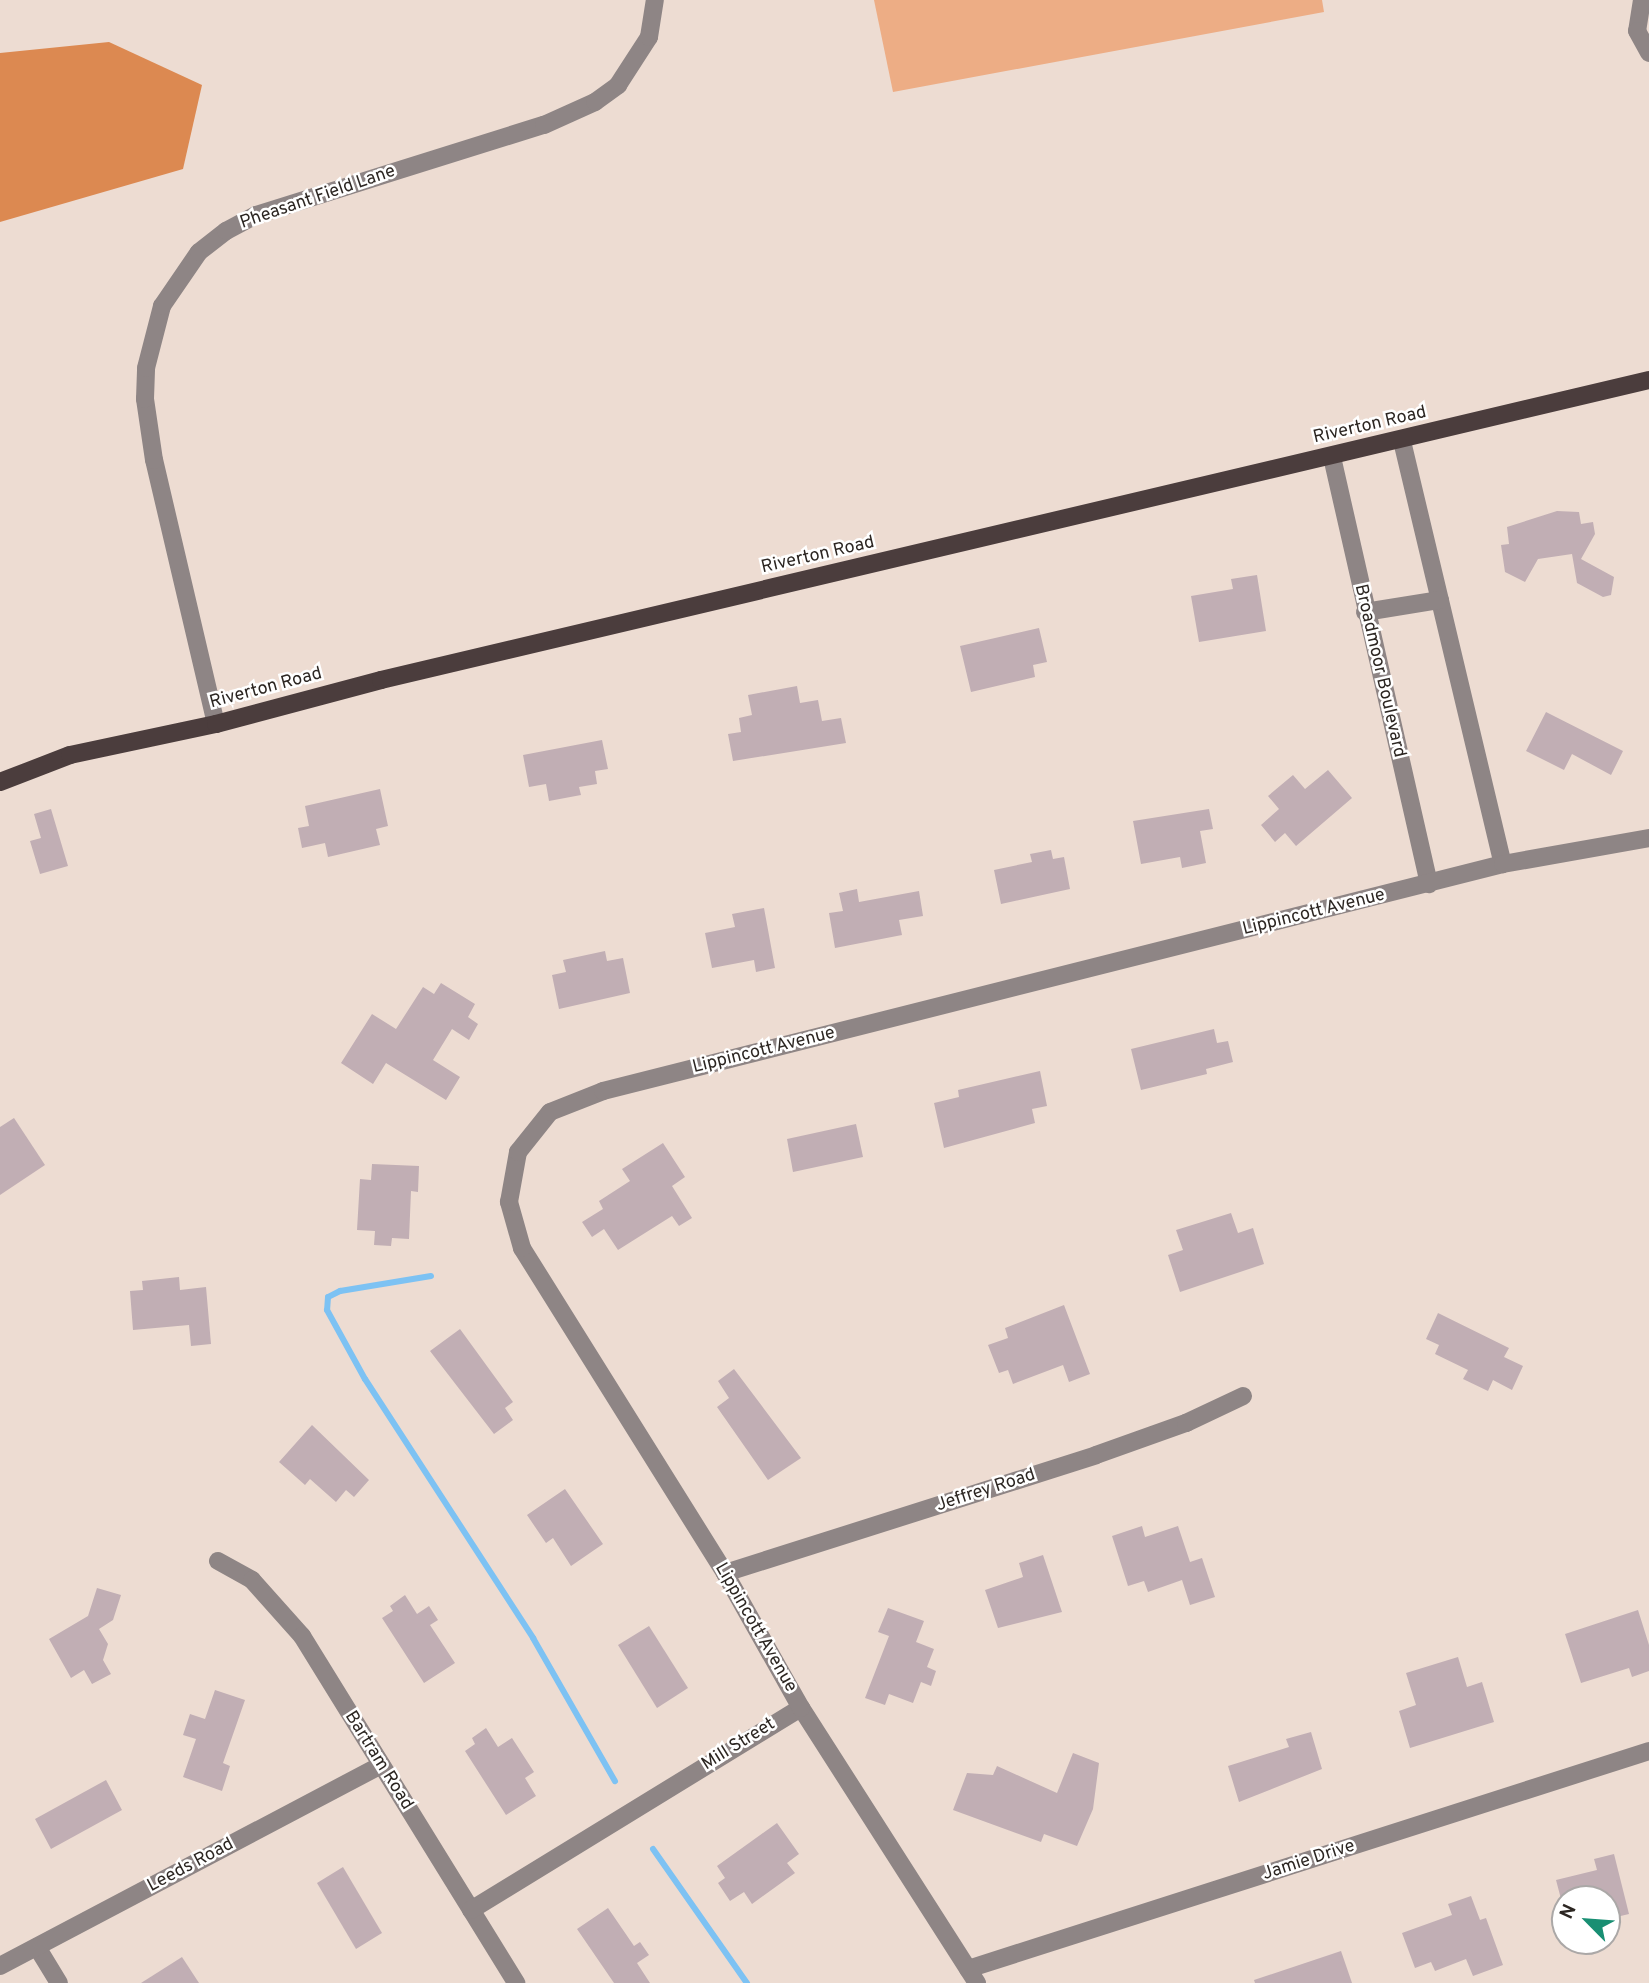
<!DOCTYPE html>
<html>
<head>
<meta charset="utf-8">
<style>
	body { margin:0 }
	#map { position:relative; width:1649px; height:1983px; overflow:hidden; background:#eddcd2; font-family:Overpass,sans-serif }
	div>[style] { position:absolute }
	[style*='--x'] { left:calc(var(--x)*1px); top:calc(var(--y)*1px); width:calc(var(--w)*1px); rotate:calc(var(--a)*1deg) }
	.green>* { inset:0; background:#edad85 }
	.forest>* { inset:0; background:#dc8951 }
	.stream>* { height:6px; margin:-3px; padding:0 3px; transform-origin:3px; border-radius:3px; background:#7dc2f3 }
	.building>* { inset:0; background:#c1aeb4 }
	.minor>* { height:18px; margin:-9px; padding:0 9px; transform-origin:9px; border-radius:9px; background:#8e8585 }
	.major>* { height:18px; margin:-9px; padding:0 9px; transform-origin:9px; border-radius:9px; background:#4b3d3d }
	span { translate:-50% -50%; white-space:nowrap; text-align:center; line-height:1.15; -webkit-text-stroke:5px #fff; paint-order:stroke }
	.street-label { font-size:18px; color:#2c2622 }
	.north { position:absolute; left:1551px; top:1885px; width:70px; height:70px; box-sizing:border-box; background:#fff; border:2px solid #aba8a7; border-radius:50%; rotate:295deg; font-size:19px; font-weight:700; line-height:28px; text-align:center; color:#2c2622 }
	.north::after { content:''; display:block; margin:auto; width:24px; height:32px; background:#198f73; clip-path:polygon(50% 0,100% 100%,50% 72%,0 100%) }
</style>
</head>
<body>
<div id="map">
	<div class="green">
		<div style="clip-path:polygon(874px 0,1322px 0,1324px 12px,893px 92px)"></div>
	</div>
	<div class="forest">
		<div style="clip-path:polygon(109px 42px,202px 85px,183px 169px,0 222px,0 53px)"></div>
	</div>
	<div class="stream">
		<div style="--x:431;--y:1276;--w:92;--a:170.6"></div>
		<div style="--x:340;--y:1291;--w:13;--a:153"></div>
		<div style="--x:328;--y:1297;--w:13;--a:94"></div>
		<div style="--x:327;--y:1310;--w:79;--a:61.2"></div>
		<div style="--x:365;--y:1379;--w:309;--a:57"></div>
		<div style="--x:533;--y:1638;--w:165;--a:60.2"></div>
		<div style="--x:653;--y:1849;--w:164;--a:55"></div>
	</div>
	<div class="building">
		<div style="clip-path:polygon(1557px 511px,1579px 512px,1581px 524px,1593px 522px,1595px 534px,1581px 559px,1614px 577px,1611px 595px,1603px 597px,1577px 583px,1572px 554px,1538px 559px,1525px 582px,1505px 572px,1501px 545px,1509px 544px,1507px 527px)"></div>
		<div style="clip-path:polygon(1257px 575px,1266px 631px,1199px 642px,1191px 596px,1233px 589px,1231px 579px)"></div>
		<div style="clip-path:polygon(1039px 628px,1047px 662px,1033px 665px,1035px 677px,971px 692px,960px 646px)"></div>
		<div style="clip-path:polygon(797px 686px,800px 703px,818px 700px,822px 721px,841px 718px,846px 743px,733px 761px,728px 734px,741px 732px,739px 718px,752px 715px,748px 695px)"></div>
		<div style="clip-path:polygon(1546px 712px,1623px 751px,1611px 775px,1572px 754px,1564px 770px,1526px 751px)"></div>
		<div style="clip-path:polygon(602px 740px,608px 769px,595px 771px,597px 784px,579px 787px,581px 795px,549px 801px,546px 784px,529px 787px,523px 755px)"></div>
		<div style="clip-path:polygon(1328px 770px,1352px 798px,1296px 846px,1285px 833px,1275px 842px,1261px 825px,1279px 809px,1268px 796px,1293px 775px,1305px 789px)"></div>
		<div style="clip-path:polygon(380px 789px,388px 826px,376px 829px,380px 845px,328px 857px,325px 843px,302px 848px,298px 828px,309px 826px,305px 806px)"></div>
		<div style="clip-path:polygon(51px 809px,68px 866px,40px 874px,30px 841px,41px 838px,34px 814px)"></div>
		<div style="clip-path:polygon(1209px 809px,1213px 829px,1200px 831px,1206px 863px,1182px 868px,1180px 857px,1141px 864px,1133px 821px)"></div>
		<div style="clip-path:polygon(1051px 850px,1053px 859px,1064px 857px,1070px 889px,1001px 904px,994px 870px,1032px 862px,1030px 854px)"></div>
		<div style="clip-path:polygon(857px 889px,859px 902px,919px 891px,923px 916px,899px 920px,902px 935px,835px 948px,829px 913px,843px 911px,839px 893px)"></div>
		<div style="clip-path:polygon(764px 908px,775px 968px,756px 972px,754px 960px,712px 968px,705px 933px,735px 927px,732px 914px)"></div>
		<div style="clip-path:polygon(605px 951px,607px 961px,623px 958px,630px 993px,559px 1009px,552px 975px,566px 972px,563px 960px)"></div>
		<div style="clip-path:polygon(441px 983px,475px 1004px,468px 1017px,478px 1024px,469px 1040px,452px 1029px,433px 1060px,460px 1077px,446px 1100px,386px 1063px,373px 1084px,341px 1063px,372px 1014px,396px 1029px,423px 987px,434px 994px)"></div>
		<div style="clip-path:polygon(1214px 1029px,1217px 1043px,1228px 1041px,1233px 1062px,1206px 1069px,1207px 1074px,1141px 1090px,1131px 1049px)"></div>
		<div style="clip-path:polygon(1040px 1071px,1047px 1106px,1032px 1109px,1035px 1123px,944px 1148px,934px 1103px,959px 1097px,958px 1090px)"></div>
		<div style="clip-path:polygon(14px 1118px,45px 1165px,0 1195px,0 1127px)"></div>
		<div style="clip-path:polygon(856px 1124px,863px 1157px,793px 1172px,787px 1139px)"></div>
		<div style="clip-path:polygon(663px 1143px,685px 1177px,672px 1186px,692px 1218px,679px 1226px,672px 1216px,618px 1250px,604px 1229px,592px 1237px,582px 1222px,603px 1209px,599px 1201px,630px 1181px,622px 1169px)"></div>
		<div style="clip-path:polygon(372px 1164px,419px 1166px,418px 1192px,411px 1191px,409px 1239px,392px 1238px,391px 1246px,374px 1245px,375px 1231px,357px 1230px,360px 1179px,371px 1180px)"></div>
		<div style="clip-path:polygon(1231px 1213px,1238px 1233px,1253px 1228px,1264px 1264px,1180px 1292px,1168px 1255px,1183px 1250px,1176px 1230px)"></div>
		<div style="clip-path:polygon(179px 1277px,180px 1290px,206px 1287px,211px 1344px,191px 1346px,189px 1325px,133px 1330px,130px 1291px,143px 1290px,142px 1281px)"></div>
		<div style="clip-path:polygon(1064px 1305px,1090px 1374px,1069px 1382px,1063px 1365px,1013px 1384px,1008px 1370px,999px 1373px,988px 1345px,1008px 1338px,1005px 1328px)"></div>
		<div style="clip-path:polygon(1438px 1313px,1509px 1348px,1504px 1357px,1523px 1366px,1512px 1390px,1493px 1380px,1488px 1391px,1463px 1379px,1468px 1370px,1435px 1354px,1439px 1345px,1426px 1339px)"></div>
		<div style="clip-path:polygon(460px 1329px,513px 1402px,505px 1408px,513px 1420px,494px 1434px,430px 1351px)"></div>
		<div style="clip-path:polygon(734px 1369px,801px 1458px,768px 1480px,717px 1407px,729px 1398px,718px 1381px)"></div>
		<div style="clip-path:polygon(312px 1425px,369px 1480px,354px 1497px,346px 1490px,336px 1502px,310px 1479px,305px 1485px,279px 1462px)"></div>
		<div style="clip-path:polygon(565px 1489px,603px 1544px,571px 1566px,553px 1538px,546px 1543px,527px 1515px)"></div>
		<div style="clip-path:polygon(1142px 1526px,1145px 1537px,1178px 1526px,1190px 1562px,1202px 1558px,1215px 1597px,1190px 1605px,1182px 1580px,1148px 1592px,1144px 1581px,1128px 1586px,1112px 1536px)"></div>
		<div style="clip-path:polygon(1043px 1555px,1062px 1612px,998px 1628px,985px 1590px,1023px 1577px,1019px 1563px)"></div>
		<div style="clip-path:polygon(97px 1588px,121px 1595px,113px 1620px,99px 1629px,108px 1644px,103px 1660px,111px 1674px,92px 1684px,84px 1670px,71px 1678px,49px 1639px,88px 1616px)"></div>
		<div style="clip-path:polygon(405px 1595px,417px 1614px,429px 1606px,438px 1620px,430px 1625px,455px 1663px,424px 1683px,382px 1618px,393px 1611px,390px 1606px)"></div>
		<div style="clip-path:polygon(888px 1608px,924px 1621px,916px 1642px,934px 1649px,927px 1667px,936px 1671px,931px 1686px,921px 1682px,913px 1703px,889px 1694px,885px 1705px,865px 1698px,889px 1636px,878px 1632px)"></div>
		<div style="clip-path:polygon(1638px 1610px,1649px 1645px,1649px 1671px,1632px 1677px,1629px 1668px,1581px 1683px,1565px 1634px)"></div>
		<div style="clip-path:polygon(649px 1626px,688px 1688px,657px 1708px,618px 1645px)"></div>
		<div style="clip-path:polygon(1458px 1657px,1467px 1687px,1482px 1682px,1494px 1722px,1410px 1748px,1399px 1711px,1416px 1705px,1406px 1673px)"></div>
		<div style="clip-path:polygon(215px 1690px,245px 1700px,223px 1763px,230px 1766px,222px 1791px,183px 1777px,196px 1739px,183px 1735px,190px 1714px,205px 1719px)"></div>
		<div style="clip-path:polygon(486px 1728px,498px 1747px,512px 1738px,534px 1772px,525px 1778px,536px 1796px,506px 1815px,465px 1751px,475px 1744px,472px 1738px)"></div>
		<div style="clip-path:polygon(1311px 1732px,1322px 1769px,1239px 1802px,1228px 1766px,1289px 1747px,1286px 1739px)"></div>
		<div style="clip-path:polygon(1073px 1753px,1099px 1763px,1093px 1809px,1077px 1846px,1044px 1834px,1041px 1842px,953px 1810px,967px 1773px,993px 1775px,997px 1766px,1057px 1793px)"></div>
		<div style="clip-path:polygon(106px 1780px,122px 1810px,51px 1849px,35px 1819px)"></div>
		<div style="clip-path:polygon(777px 1823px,799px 1854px,787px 1863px,795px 1873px,752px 1904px,744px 1892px,730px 1901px,718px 1883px,725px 1878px,717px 1866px)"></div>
		<div style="clip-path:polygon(1614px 1854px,1629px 1914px,1608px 1919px,1607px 1899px,1561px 1899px,1556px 1880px,1597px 1870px,1594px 1859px)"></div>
		<div style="clip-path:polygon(343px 1867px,382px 1933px,356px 1949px,317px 1883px)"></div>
		<div style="clip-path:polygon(1471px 1896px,1480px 1920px,1486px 1918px,1503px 1965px,1473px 1976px,1466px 1959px,1435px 1971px,1431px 1962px,1415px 1968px,1402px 1933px,1452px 1915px,1448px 1904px)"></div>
		<div style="clip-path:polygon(608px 1908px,634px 1946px,640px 1942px,649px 1955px,637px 1963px,650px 1983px,614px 1983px,577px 1929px)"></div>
		<div style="clip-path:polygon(1341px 1951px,1352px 1983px,1255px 1983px,1254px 1980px)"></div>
		<div style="clip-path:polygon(182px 1957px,199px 1983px,141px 1983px)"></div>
	</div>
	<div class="minor">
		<div style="--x:1642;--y:0;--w:31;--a:99"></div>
		<div style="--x:1637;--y:31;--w:25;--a:61"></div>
		<div style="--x:1402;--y:441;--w:435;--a:76.6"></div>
		<div style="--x:1332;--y:457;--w:438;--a:77.2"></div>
		<div style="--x:1365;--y:612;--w:76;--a:-9.1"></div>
		<div style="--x:216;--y:724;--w:271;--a:-103.2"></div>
		<div style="--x:154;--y:460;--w:62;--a:-98.4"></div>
		<div style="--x:145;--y:399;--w:31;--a:-88"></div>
		<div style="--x:146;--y:368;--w:64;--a:-75.5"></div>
		<div style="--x:162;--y:306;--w:65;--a:-55.6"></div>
		<div style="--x:199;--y:252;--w:34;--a:-38"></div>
		<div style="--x:226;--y:231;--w:34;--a:-28"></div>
		<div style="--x:256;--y:215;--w:302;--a:-17.4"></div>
		<div style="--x:544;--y:125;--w:56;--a:-24.3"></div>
		<div style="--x:595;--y:102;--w:29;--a:-36"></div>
		<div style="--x:618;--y:85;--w:57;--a:-57.1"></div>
		<div style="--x:649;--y:37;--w:37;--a:-81"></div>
		<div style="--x:218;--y:1561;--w:39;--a:29"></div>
		<div style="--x:252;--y:1580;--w:75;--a:48.2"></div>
		<div style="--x:302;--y:1636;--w:408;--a:58.3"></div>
		<div style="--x:725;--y:1573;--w:389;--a:-17.6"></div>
		<div style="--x:1096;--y:1455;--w:96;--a:-19.6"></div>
		<div style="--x:1186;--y:1423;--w:63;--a:-25.3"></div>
		<div style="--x:471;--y:1910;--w:387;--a:-31.5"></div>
		<div style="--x:37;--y:1947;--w:42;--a:58.6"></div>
		<div style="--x:0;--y:1966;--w:431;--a:-27.8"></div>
		<div style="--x:968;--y:1969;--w:715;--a:-17.75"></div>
		<div style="--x:977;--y:1983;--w:326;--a:-122.6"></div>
		<div style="--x:801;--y:1708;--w:155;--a:-119.4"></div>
		<div style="--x:725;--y:1573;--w:383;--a:-122"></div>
		<div style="--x:522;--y:1248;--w:48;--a:-105.8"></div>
		<div style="--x:509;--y:1202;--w:51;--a:-79.8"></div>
		<div style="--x:518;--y:1152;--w:51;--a:-51.3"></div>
		<div style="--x:550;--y:1112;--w:57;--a:-21.6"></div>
		<div style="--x:603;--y:1091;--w:928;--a:-14.16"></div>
		<div style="--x:1503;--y:864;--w:148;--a:-10.1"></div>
	</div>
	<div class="major">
		<div style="--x:0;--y:782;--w:75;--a:-21.1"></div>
		<div style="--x:70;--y:755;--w:149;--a:-12"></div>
		<div style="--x:216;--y:724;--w:171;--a:-14.9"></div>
		<div style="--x:381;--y:680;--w:1303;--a:-13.31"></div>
	</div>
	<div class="street-label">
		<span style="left:318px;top:198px;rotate:-19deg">Pheasant Field Lane</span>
		<span style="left:1370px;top:426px;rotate:-13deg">Riverton Road</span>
		<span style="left:818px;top:556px;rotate:-13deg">Riverton Road</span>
		<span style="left:1379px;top:671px;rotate:77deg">Broadmoor Boulevard</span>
		<span style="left:266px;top:689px;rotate:-15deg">Riverton Road</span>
		<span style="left:1314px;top:913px;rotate:-14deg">Lippincott Avenue</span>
		<span style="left:764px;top:1051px;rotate:-14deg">Lippincott Avenue</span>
		<span style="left:986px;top:1491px;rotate:-18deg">Jeffrey Road</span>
		<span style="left:755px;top:1628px;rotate:60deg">Lippincott Avenue</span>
		<span style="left:739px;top:1745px;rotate:-32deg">Mill Street</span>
		<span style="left:378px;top:1761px;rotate:58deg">Bartram Road</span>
		<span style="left:1309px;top:1861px;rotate:-18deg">Jamie Drive</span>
		<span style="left:191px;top:1866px;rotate:-28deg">Leeds Road</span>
	</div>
	<div class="north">N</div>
</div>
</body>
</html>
